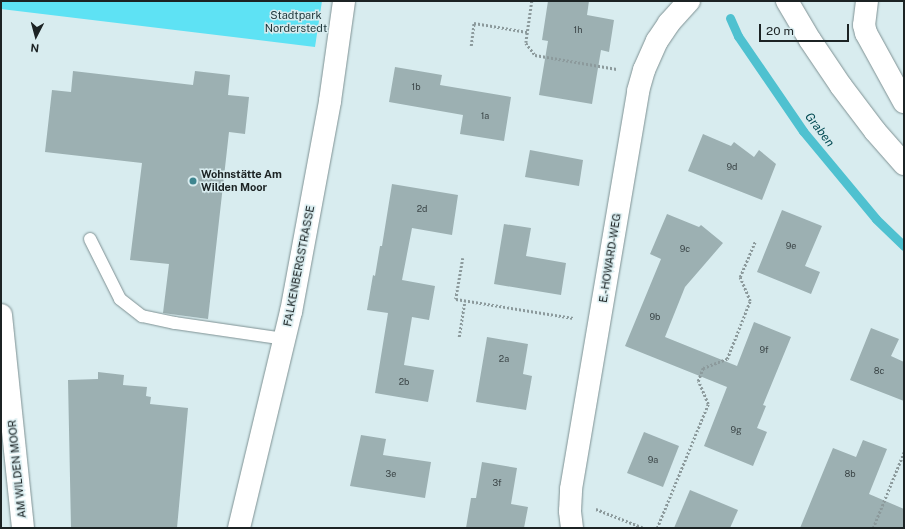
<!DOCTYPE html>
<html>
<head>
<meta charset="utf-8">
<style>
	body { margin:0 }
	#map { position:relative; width:905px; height:529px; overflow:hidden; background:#d8ecef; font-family:"Public Sans",sans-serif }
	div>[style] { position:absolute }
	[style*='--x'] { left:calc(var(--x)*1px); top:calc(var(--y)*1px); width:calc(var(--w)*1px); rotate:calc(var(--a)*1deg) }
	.green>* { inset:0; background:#5ee2f4 }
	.stream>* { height:9px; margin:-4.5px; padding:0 4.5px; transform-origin:4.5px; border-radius:4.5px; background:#4fc1d0 }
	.building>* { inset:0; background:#9cb0b2 }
	.path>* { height:2.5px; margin-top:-1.25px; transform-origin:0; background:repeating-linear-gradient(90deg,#8c9a9c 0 2px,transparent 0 4px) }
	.roads { filter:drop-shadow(0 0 1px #7e9193) drop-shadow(0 0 1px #7e9193) }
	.service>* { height:12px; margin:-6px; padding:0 6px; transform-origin:6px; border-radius:6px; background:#fff }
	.minor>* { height:22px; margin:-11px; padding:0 11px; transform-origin:11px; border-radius:11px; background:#fff }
	.dots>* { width:11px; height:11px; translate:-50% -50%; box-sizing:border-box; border:2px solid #d8ecef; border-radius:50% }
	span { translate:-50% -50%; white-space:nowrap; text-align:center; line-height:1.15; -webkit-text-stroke:3px #d8ecef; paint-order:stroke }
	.number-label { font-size:9px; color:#3c4648 }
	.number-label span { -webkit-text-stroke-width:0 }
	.park-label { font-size:11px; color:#1c3539 }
	.poi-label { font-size:11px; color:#1c2324; font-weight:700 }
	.left { translate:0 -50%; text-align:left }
	.street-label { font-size:11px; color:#1c2324 }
	.water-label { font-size:12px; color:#034b53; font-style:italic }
	.frame { position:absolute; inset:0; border:2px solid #1c2324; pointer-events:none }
	.north { position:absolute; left:16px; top:16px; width:40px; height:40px; -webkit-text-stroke:3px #d8ecef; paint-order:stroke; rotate:186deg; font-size:11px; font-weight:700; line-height:16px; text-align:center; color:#1c2324 }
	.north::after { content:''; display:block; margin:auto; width:14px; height:18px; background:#1c2324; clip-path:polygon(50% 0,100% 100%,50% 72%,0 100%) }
	.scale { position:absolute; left:759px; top:24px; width:90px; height:18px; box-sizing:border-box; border:2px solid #1c2324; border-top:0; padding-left:5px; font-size:12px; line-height:14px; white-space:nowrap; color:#1c2324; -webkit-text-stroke:3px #d8ecef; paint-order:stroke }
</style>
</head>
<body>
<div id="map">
	<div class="green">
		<div style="clip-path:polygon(1px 1px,322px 1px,315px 47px,1px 9px)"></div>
	</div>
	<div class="stream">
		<div style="--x:730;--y:18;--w:20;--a:66"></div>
		<div style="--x:738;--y:36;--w:115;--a:55.6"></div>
		<div style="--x:803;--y:131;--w:114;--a:50.3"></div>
		<div style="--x:876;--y:219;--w:39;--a:44"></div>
	</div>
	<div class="building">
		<div style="clip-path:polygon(548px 1px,589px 1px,587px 15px,614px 20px,609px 52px,601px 50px,592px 104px,539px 95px,548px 41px,542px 40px)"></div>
		<div style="clip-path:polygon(395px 67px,442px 75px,440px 85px,511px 97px,504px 141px,460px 134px,463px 115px,389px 102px)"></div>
		<div style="clip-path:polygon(73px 71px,193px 85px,195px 71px,230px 75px,228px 95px,249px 97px,245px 134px,229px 132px,208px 319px,163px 313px,169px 264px,130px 260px,142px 163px,45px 152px,52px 90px,71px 92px)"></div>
		<div style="clip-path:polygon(703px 134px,731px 146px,734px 142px,754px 157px,759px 150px,776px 164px,762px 200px,688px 171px)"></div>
		<div style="clip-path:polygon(530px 150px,583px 160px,579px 186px,525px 177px)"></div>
		<div style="clip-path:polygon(392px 184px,458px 195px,452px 235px,412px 228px,402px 280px,435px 286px,429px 320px,412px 317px,404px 365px,434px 370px,428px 402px,375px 393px,388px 313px,367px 310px,373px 275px,375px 276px,380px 246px,382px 246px)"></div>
		<div style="clip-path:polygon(782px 210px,822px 226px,805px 266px,820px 272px,811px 294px,757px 272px)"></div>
		<div style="clip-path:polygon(667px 214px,699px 227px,701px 225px,723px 243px,685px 287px,665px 337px,737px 366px,754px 322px,791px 337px,763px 405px,766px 406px,757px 428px,767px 432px,753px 466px,704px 446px,727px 387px,625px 346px,661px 259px,650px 254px)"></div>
		<div style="clip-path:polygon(504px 224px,531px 228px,526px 256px,566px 263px,561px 295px,494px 284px)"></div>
		<div style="clip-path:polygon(871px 328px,899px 339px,891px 356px,904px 362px,904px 401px,850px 380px)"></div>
		<div style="clip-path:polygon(487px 337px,528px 344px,523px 374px,532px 376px,526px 410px,476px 402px)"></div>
		<div style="clip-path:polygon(98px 372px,124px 375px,123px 385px,147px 387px,146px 396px,151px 397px,150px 404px,188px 408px,177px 528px,71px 528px,68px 380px,98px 379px)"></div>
		<div style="clip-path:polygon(644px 432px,679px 446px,663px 487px,627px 473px)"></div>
		<div style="clip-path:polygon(361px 435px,386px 439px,383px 455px,431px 462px,425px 498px,350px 486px)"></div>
		<div style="clip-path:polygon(863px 440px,887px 449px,869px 494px,904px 509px,904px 528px,800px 528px,833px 448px,856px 457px)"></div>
		<div style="clip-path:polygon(482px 462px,517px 468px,511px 504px,528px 507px,524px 528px,466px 528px,471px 498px,476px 498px)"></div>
		<div style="clip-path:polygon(690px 490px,738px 510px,730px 528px,674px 528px)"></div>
	</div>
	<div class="path">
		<div style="--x:532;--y:1;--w:42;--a:98.1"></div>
		<div style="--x:526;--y:43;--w:15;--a:53"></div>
		<div style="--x:535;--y:55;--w:83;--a:9.7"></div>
		<div style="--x:471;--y:46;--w:23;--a:-83"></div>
		<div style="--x:474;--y:23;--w:54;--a:9.6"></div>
		<div style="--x:463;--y:258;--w:42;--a:99.7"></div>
		<div style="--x:456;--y:299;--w:119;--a:9.2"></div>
		<div style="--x:459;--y:337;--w:36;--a:-81"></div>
		<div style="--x:596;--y:509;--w:52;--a:21.6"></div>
		<div style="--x:657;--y:528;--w:134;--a:-67.6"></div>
		<div style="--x:708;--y:404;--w:25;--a:-113"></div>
		<div style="--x:698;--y:381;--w:14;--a:-69"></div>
		<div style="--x:703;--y:368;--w:26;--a:-21"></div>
		<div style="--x:727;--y:359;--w:62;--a:-68.4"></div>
		<div style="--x:750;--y:301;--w:26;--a:-113"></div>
		<div style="--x:740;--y:277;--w:39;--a:-67"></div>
		<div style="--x:873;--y:528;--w:82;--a:-67.8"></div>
	</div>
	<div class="roads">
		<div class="service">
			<div style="--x:90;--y:239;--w:67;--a:63.4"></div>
			<div style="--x:120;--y:299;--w:28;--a:38"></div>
			<div style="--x:142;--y:316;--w:34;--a:12"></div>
			<div style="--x:175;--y:323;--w:111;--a:8.3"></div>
		</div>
		<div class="minor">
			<div style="--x:787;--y:1;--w:45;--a:59.5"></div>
			<div style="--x:810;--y:40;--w:55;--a:56"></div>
			<div style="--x:841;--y:86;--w:56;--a:52.9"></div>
			<div style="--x:875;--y:131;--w:44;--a:48.7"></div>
			<div style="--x:867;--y:1;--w:24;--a:97"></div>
			<div style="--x:864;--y:25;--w:8;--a:76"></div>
			<div style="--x:866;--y:33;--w:79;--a:61.2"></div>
			<div style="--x:1;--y:315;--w:214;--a:84.1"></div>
			<div style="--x:239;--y:528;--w:222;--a:-76.5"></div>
			<div style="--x:291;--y:312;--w:215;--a:-79.5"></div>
			<div style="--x:330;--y:101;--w:101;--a:-82"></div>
			<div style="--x:572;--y:528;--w:17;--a:-97"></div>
			<div style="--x:570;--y:511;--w:22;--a:-87"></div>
			<div style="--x:571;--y:489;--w:404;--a:-80.4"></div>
			<div style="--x:638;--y:91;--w:22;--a:-74"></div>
			<div style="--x:644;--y:70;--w:32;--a:-66"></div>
			<div style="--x:657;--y:41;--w:22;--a:-56"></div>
			<div style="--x:669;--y:23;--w:30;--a:-48"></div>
		</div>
	</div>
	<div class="dots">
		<div style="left:193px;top:181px;background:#3e858f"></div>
	</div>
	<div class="number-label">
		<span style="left:578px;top:30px">1h</span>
		<span style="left:416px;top:87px">1b</span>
		<span style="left:485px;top:116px">1a</span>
		<span style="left:732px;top:167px">9d</span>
		<span style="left:422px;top:209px">2d</span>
		<span style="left:791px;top:246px">9e</span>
		<span style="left:685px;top:249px">9c</span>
		<span style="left:655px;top:317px">9b</span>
		<span style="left:764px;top:350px">9f</span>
		<span style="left:504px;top:359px">2a</span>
		<span style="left:879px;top:371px">8c</span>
		<span style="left:404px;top:382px">2b</span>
		<span style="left:736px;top:430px">9g</span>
		<span style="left:653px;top:460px">9a</span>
		<span style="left:391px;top:474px">3e</span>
		<span style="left:850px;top:474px">8b</span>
		<span style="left:497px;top:483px">3f</span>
	</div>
	<div class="park-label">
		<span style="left:296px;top:22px">Stadtpark<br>Norderstedt</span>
	</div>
	<div class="poi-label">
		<span class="left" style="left:201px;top:181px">Wohnstätte Am<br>Wilden Moor</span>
	</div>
	<div class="street-label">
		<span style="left:610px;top:258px;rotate:-81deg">E.-HOWARD-WEG</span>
		<span style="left:299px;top:266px;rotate:-79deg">FALKENBERGSTRASSE</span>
		<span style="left:17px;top:469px;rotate:-96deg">AM WILDEN MOOR</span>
	</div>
	<div class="water-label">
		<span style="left:819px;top:130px;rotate:52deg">Graben</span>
	</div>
	<div class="frame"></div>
	<div class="north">N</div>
	<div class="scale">20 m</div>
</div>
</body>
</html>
